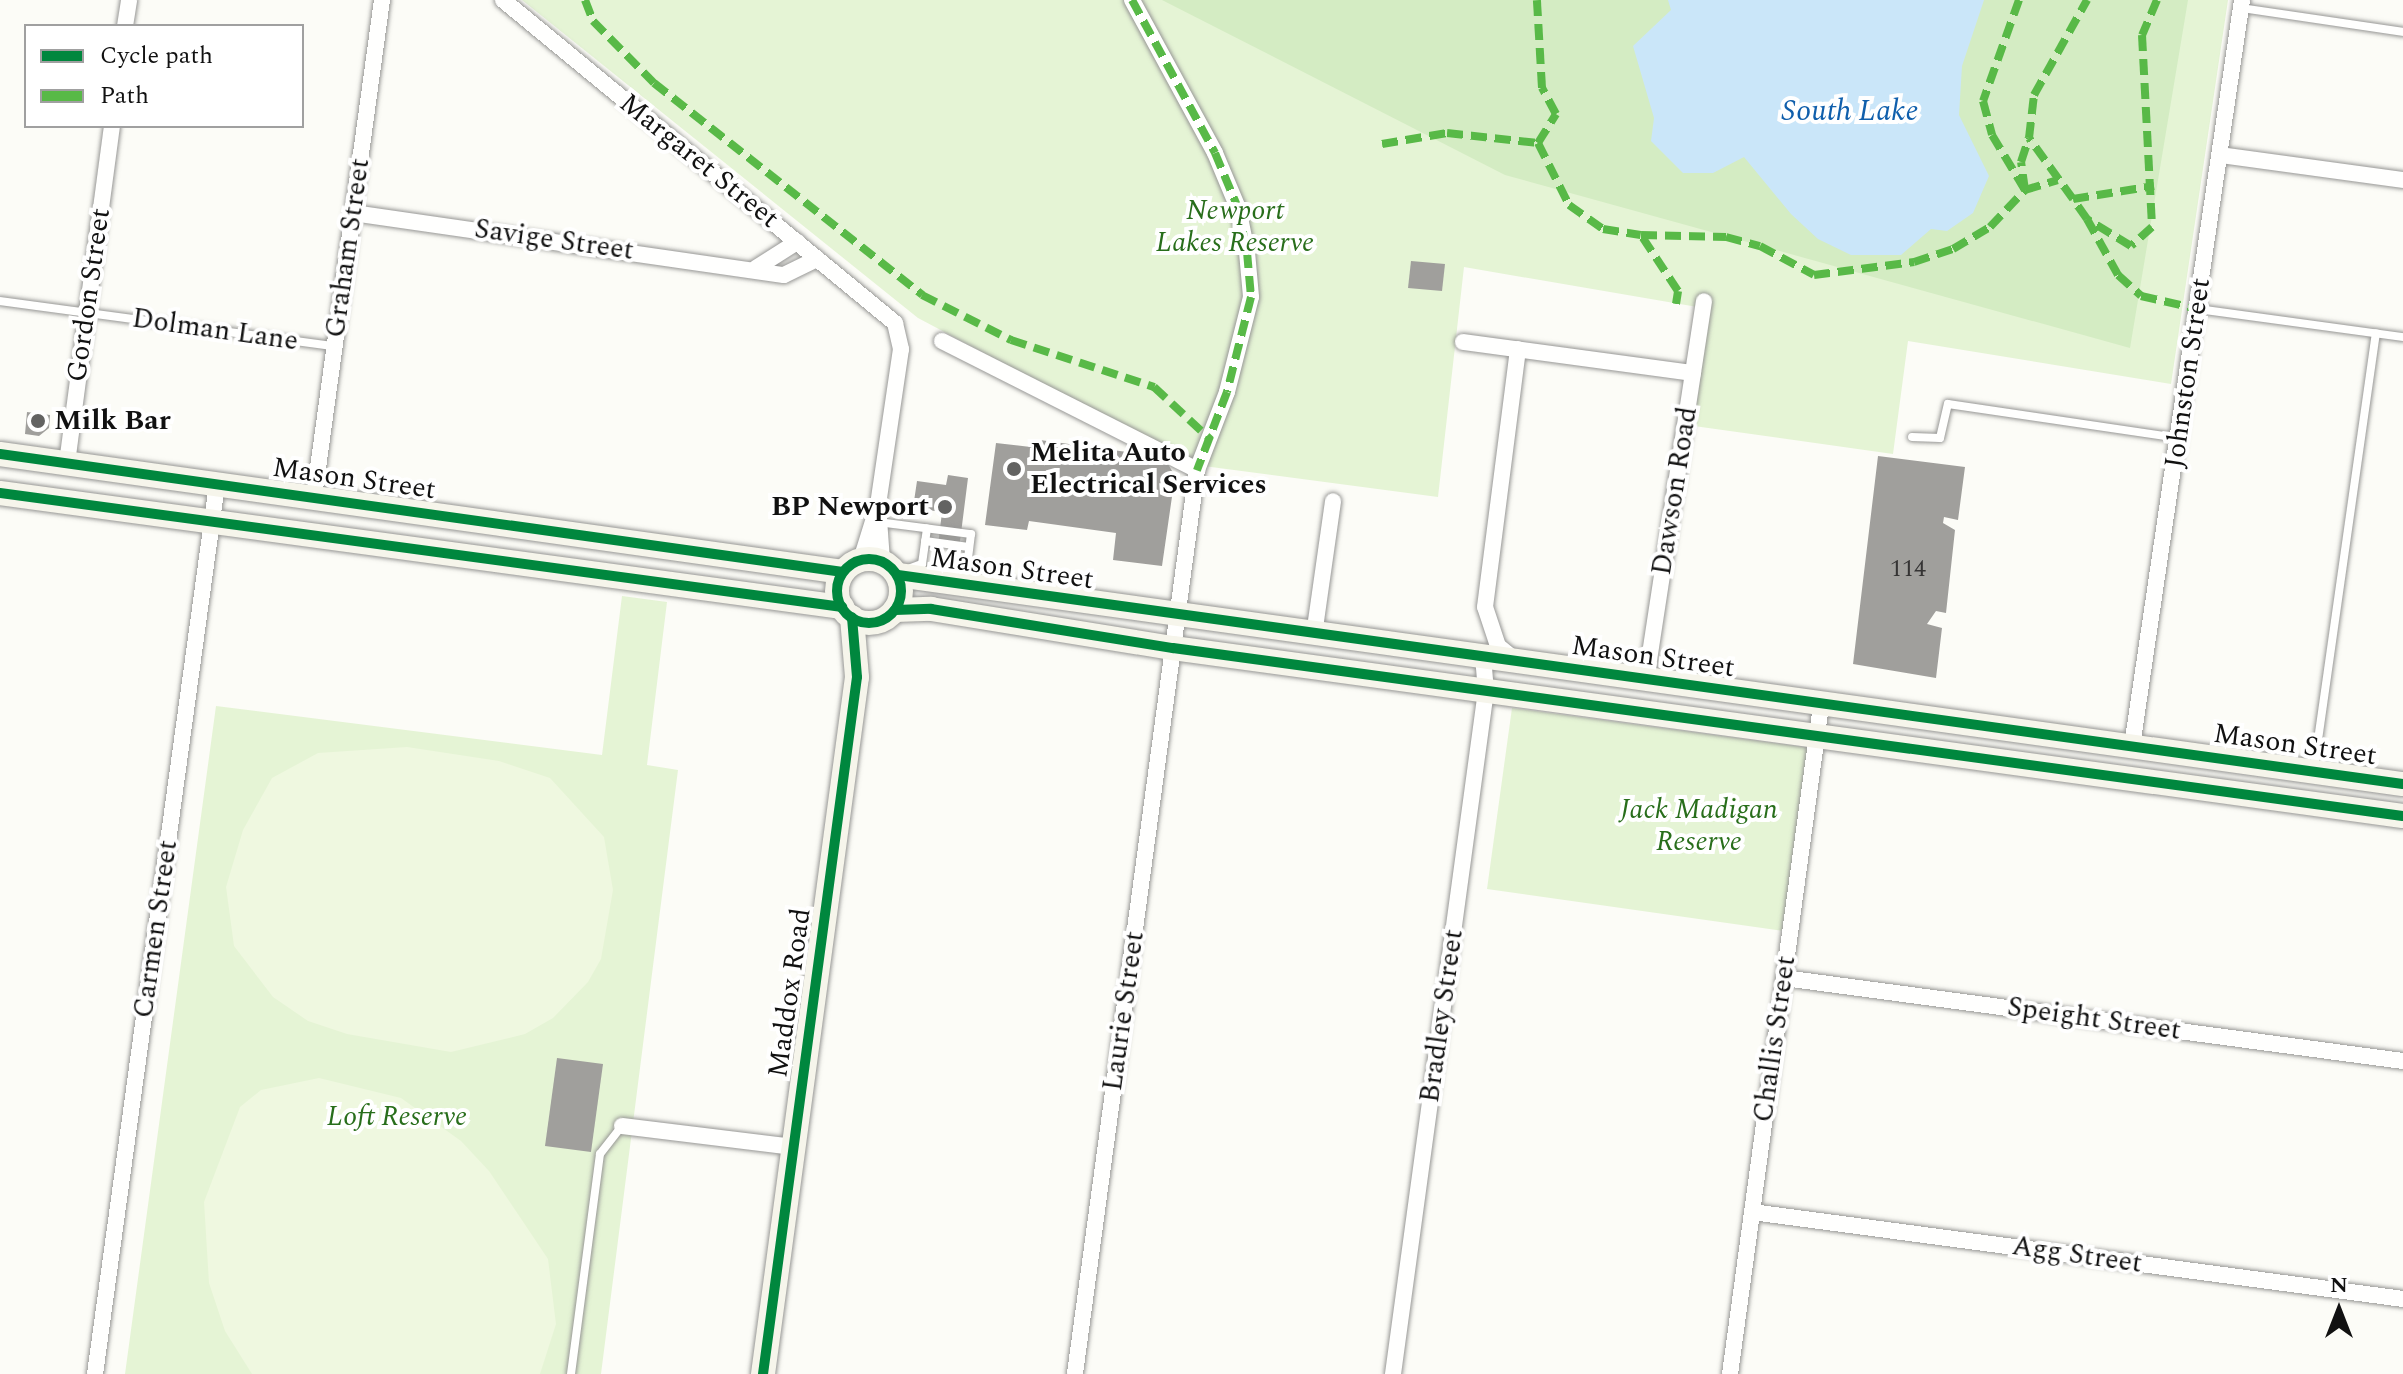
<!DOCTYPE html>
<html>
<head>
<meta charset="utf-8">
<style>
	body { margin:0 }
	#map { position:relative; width:2403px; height:1374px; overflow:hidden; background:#fcfcf7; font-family:Spectral,serif }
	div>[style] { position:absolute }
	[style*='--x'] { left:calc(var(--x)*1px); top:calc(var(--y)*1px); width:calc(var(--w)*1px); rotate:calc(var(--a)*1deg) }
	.green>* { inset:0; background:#e5f4d5 }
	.forest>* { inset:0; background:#d4ecc3 }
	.pitch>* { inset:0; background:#eff8e0 }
	.water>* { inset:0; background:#cae6f9 }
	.building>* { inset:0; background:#a09f9c }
	.roads { filter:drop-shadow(0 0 2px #979795) drop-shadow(0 0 2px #979795) }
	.lane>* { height:8px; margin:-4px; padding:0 4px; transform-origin:4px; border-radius:4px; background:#fffffe }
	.street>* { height:16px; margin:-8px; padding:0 8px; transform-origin:8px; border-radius:8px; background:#fffffe }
	.secondary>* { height:24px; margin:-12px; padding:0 12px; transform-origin:12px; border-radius:12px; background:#f6f5eb }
	.secondary>.ring { margin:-12px; padding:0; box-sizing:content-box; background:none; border:24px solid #f6f5eb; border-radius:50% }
	.quiet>* { height:8px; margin-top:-4px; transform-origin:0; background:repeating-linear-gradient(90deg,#58b947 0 16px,transparent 0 24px) }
	.cycleway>* { height:10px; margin:-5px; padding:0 5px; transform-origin:5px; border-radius:5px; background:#00873e }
	.cycleway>.ring { margin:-5px; padding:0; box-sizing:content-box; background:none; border:10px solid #00873e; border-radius:50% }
	.dots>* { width:22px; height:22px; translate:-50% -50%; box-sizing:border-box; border:4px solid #fff; border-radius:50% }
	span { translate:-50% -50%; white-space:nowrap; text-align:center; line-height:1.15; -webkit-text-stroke:8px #fff; paint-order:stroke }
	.number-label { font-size:24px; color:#353434 }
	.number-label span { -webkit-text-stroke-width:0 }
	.street-label { font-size:28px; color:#111 }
	.park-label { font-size:28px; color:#286e1b; font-style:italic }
	.poi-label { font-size:28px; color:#111; font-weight:700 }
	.left { translate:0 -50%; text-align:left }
	.right { translate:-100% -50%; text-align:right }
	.water-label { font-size:30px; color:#105fac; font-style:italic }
	.legend { position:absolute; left:24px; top:24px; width:280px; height:104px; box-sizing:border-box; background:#fff; border:2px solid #a0a0a0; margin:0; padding:10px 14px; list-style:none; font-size:24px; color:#111 }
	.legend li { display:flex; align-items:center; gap:16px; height:40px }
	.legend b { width:40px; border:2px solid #a0a0a0 }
	.north { position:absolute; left:2299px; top:1270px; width:80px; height:80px; -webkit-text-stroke:6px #fff; paint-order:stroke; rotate:0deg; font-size:22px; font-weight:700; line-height:32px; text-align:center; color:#111 }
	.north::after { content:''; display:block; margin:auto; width:28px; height:36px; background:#111; clip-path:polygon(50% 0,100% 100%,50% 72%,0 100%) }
</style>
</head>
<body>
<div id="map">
	<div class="green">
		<div style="clip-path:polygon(522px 0,2228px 0,2171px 384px,1908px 341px,1893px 454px,1694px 426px,1709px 309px,1464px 267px,1438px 497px,1196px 465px,918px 318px)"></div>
		<div style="clip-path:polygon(622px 596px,667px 602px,647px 765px,678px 770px,601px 1374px,125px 1374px,216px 706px,602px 755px)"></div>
		<div style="clip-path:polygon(1512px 708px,1812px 748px,1784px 931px,1487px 889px)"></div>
	</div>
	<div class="forest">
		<div style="clip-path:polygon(1162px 0,2188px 0,2130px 348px,1505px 175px)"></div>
	</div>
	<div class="pitch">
		<div style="clip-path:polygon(407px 747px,499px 761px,550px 778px,604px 837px,613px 890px,601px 959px,588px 982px,553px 1018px,525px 1034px,451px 1052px,347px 1034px,308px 1021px,273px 997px,234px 946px,226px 887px,243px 830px,272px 778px,318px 753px)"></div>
		<div style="clip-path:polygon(319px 1078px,401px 1098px,461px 1141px,489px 1171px,548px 1259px,556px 1324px,540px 1374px,252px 1374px,225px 1331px,209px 1283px,204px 1202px,240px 1107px,261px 1090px)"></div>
	</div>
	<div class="water">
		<div style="clip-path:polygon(1668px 0,1984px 0,1962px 66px,1959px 115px,1989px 176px,1973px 213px,1947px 231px,1931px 229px,1901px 255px,1851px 255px,1818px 239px,1791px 214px,1744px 157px,1713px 173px,1683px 173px,1651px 141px,1654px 118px,1633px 46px,1671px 10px)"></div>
	</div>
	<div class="building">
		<div style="clip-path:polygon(1411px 261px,1445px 264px,1442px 291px,1408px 288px)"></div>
		<div style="clip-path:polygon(27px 412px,50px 415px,49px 428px,39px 436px,25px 434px)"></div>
		<div style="clip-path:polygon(1040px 440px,1127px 452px,1128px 446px,1138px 457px,1168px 464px,1175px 476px,1162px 566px,1113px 560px,1116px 533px,1029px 521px,1027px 530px,985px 525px,996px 443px,1039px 448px)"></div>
		<div style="clip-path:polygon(1878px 456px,1965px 467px,1958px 520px,1944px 517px,1943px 523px,1955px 530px,1946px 613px,1936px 611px,1927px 624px,1942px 628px,1936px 678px,1853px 664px)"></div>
		<div style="clip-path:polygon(948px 475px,968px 478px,959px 549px,938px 546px,942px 512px,913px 508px,917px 481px,946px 485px)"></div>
		<div style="clip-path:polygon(557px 1058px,603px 1064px,591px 1152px,545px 1146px)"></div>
	</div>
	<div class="roads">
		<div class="lane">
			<div style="--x:2241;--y:8;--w:164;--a:8.4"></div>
			<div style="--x:0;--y:301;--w:337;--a:7.7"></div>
			<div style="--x:2198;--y:309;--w:207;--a:7.8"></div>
			<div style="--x:1912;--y:437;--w:28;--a:2"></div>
			<div style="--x:1940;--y:438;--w:35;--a:-77"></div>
			<div style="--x:1948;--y:404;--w:232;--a:8.4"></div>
			<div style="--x:878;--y:522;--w:94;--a:7.4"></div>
			<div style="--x:971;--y:534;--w:48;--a:97.1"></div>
			<div style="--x:925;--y:541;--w:44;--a:7.8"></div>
			<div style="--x:908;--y:569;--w:15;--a:-20"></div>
			<div style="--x:922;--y:564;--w:36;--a:-82"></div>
			<div style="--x:2314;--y:768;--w:439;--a:-81.9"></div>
			<div style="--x:571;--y:1374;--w:222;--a:-82.5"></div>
			<div style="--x:600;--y:1154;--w:36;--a:-52"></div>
		</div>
		<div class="street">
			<div style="--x:503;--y:0;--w:508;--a:39.49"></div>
			<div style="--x:895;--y:323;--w:27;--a:77"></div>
			<div style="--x:901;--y:349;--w:158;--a:98.4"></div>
			<div style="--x:878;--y:505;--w:58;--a:107.2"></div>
			<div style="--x:1132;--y:0;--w:174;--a:61.5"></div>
			<div style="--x:1215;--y:153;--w:60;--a:67.3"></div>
			<div style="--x:1238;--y:208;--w:45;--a:78.4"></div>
			<div style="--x:1247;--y:252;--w:45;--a:84.9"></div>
			<div style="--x:1251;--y:297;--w:98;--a:104.2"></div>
			<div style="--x:1227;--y:392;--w:84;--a:111"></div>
			<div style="--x:125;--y:26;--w:26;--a:-81"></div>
			<div style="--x:2220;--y:155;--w:185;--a:7.8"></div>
			<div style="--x:353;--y:213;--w:435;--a:8.2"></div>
			<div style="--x:784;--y:275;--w:37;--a:-26"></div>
			<div style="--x:756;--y:268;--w:49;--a:-32.4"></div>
			<div style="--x:942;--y:341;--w:286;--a:26.8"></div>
			<div style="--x:1197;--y:470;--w:912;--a:97.69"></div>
			<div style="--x:1463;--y:342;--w:232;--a:7.7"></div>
			<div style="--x:67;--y:463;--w:340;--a:-82.4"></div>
			<div style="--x:314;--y:497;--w:502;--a:-82.21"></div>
			<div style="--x:879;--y:519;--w:42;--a:85.9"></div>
			<div style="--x:1314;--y:635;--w:135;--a:-81.9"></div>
			<div style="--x:1514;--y:659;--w:21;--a:-141"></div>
			<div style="--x:1498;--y:646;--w:41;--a:-108.4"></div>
			<div style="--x:1485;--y:607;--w:260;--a:-82.7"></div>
			<div style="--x:1646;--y:680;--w:383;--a:-81.3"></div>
			<div style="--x:2132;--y:746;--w:754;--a:-81.61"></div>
			<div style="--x:1784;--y:978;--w:625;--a:7.64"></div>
			<div style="--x:622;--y:1126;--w:173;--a:7"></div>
			<div style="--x:1752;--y:1212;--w:657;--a:7.61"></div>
			<div style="--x:95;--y:1374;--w:898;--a:-82.19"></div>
			<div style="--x:1393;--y:1374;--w:689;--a:-82.25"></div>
			<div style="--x:1486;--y:691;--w:33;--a:-95"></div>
			<div style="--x:1730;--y:1374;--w:675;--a:-82.25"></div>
		</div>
		<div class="secondary">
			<div style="--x:0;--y:454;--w:851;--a:7.97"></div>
			<div style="--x:0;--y:493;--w:850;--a:7.71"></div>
			<div class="ring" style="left:837px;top:559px;width:40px;height:40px"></div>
			<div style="--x:898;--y:575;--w:1519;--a:7.91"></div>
			<div style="--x:895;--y:610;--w:36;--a:-2"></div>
			<div style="--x:931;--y:609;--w:245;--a:9.2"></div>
			<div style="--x:1173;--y:648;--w:1241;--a:7.78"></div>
			<div style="--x:763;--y:1374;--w:703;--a:-82.32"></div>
			<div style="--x:857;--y:677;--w:60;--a:-94.8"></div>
		</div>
	</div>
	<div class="quiet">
		<div style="--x:585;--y:0;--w:22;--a:69"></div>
		<div style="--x:593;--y:21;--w:87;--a:45.5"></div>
		<div style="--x:654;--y:83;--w:342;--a:38.3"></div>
		<div style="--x:922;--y:295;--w:100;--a:26.8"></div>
		<div style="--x:1011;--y:340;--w:151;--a:18.2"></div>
		<div style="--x:1154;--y:387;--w:78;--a:42.9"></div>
		<div style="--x:1132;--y:0;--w:174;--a:61.5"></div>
		<div style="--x:1215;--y:153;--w:60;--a:67.3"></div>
		<div style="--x:1238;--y:208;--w:45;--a:78.4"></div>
		<div style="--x:1247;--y:252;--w:45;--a:84.9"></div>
		<div style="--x:1251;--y:297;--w:98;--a:104.2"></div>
		<div style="--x:1227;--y:392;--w:84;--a:111"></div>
		<div style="--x:2019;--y:0;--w:107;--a:109.6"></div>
		<div style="--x:1983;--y:101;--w:35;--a:75"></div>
		<div style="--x:1992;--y:135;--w:64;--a:59"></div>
		<div style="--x:2025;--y:190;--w:34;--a:-17"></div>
		<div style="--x:2157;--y:0;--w:38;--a:113"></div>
		<div style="--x:2142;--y:35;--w:192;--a:87"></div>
		<div style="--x:2152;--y:227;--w:28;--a:138"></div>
		<div style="--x:2131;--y:246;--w:52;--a:-148.5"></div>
		<div style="--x:2087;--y:219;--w:64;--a:61"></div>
		<div style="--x:2118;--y:275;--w:31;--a:42"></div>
		<div style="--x:2141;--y:296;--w:58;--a:12.8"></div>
		<div style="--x:1538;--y:143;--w:69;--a:63.4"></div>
		<div style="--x:1569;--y:205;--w:42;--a:35.2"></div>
		<div style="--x:1603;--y:229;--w:38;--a:9"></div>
		<div style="--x:1382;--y:144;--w:66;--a:-9.6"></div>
		<div style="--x:1447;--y:133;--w:92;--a:6.3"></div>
		<div style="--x:1538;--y:143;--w:34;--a:-58"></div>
		<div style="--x:1556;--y:114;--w:30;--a:-118"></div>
		<div style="--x:1542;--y:88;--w:88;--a:-93.3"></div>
		<div style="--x:2073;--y:199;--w:75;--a:-125.8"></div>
		<div style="--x:2029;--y:138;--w:43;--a:-83.4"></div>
		<div style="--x:2034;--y:95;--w:109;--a:-60.8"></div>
		<div style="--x:2087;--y:219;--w:24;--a:-125"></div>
		<div style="--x:2073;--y:199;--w:82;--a:-9.1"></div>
		<div style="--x:1676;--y:304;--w:13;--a:-81"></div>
		<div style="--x:1678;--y:291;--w:67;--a:-123.5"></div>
		<div style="--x:1641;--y:235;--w:85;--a:1.3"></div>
		<div style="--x:1726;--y:237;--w:35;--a:15"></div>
		<div style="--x:1760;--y:246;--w:61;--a:28.2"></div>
		<div style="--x:1814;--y:275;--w:101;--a:-7.4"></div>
		<div style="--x:1914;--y:262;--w:41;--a:-18.4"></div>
		<div style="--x:1953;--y:249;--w:43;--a:-30.7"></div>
		<div style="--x:1990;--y:227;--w:51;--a:-46.6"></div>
		<div style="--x:2025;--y:190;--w:28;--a:-98"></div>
		<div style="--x:2021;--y:162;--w:25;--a:-72"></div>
	</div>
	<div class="cycleway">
		<div style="--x:0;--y:454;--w:851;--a:7.97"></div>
		<div style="--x:0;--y:493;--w:850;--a:7.71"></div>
		<div class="ring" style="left:837px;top:559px;width:54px;height:54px"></div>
		<div style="--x:898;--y:575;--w:1519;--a:7.91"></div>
		<div style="--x:895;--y:610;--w:36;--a:-2"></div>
		<div style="--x:931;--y:609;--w:245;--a:9.2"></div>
		<div style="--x:1173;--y:648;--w:1241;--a:7.78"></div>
		<div style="--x:763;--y:1374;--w:703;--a:-82.32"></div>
		<div style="--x:857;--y:677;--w:60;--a:-94.8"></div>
	</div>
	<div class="dots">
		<div style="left:38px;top:421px;background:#636362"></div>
		<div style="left:1014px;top:469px;background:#636362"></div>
		<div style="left:945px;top:507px;background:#636362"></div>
	</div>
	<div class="number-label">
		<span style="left:1908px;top:570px">114</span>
	</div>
	<div class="street-label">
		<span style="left:699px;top:161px;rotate:39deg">Margaret Street</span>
		<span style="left:554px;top:240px;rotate:8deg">Savige Street</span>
		<span style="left:348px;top:248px;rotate:-82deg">Graham Street</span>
		<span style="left:89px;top:295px;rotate:-82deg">Gordon Street</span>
		<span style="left:215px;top:330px;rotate:8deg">Dolman Lane</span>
		<span style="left:2188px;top:373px;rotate:-82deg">Johnston Street</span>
		<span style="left:354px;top:479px;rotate:8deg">Mason Street</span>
		<span style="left:1675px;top:491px;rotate:-81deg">Dawson Road</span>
		<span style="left:1012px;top:569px;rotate:8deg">Mason Street</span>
		<span style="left:1653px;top:657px;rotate:8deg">Mason Street</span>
		<span style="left:2295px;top:745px;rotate:8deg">Mason Street</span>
		<span style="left:156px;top:929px;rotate:-82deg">Carmen Street</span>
		<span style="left:790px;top:993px;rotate:-82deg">Maddox Road</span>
		<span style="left:1124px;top:1011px;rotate:-82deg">Laurie Street</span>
		<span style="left:1442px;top:1016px;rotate:-82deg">Bradley Street</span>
		<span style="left:2094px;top:1019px;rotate:8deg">Speight Street</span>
		<span style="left:1775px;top:1039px;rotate:-82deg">Challis Street</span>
		<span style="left:2077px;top:1255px;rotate:8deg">Agg Street</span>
	</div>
	<div class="park-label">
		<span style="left:1235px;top:227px">Newport<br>Lakes Reserve</span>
		<span style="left:1699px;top:826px">Jack Madigan<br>Reserve</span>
		<span style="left:397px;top:1117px">Loft Reserve</span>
	</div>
	<div class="poi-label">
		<span class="left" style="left:54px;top:421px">Milk Bar</span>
		<span class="left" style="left:1030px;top:469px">Melita Auto<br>Electrical Services</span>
		<span class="right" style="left:929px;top:507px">BP Newport</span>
	</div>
	<div class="water-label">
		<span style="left:1850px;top:111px">South Lake</span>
	</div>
	<ul class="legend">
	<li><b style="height:10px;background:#00873e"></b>Cycle path</li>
	<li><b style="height:10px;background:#58b947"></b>Path</li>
	</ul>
	<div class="north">N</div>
</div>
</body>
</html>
